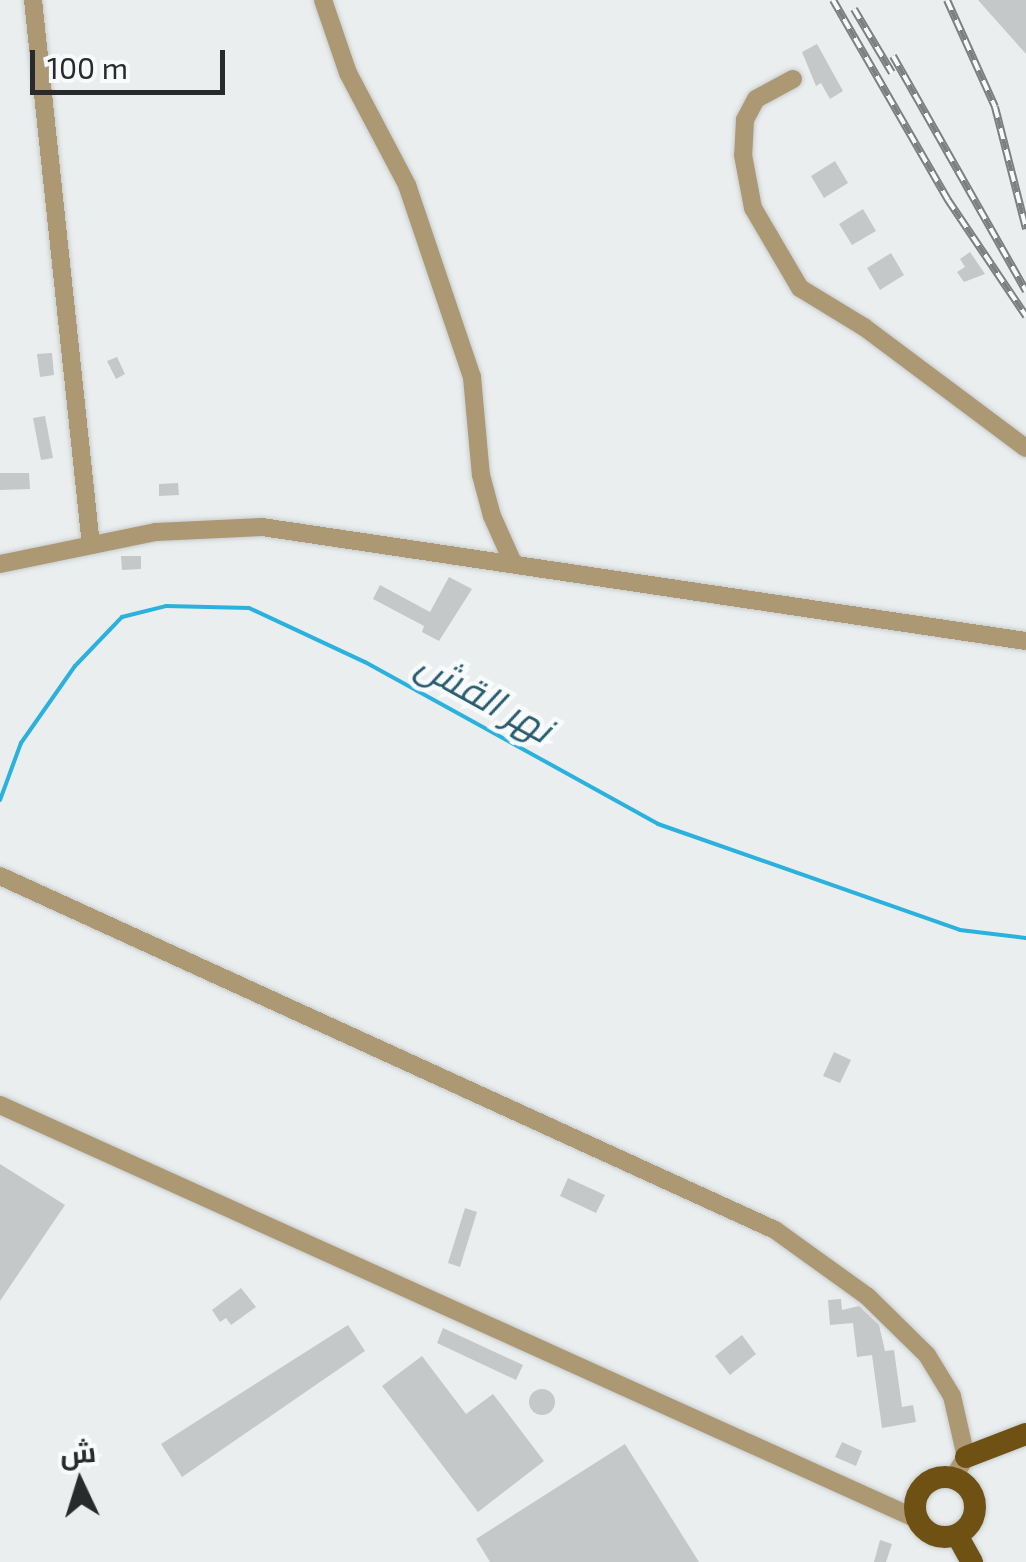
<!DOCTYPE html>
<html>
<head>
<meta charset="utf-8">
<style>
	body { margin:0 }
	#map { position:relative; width:1026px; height:1562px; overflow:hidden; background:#eaeeef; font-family:"Exo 2",Cairo,sans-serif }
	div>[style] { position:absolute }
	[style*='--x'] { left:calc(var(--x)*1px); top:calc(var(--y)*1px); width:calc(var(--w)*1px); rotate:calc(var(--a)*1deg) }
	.stream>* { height:4px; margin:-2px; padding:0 2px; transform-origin:2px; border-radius:2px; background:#2ab1dd }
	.building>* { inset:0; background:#c4c8c9 }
	.round { border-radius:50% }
	.roads { filter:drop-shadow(0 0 2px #c7cbcc) drop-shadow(0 0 2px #c7cbcc) }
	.minor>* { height:18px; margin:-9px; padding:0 9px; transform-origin:9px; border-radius:9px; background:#ac9873 }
	.major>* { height:22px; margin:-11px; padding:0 11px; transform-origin:11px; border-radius:11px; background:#6f5213 }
	.major>.ring { margin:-11px; padding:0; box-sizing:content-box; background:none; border:22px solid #6f5213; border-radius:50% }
	.rail>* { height:8px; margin-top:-4px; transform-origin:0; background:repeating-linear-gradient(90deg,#f7fbfc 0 11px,#7d8081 0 22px); box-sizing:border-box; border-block:2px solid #7d8081 }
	span { translate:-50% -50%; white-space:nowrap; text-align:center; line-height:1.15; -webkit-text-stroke:9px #f7fbfc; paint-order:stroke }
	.water-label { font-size:38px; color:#285b6e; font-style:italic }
	.north { position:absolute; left:30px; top:1432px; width:100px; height:100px; -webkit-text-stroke:8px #f7fbfc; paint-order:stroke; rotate:356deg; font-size:28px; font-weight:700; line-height:40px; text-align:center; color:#292a2b }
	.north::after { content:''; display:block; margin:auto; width:35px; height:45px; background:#292a2b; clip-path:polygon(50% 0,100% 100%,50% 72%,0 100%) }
	.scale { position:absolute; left:30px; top:50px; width:195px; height:45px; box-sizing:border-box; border:5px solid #292a2b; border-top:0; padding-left:12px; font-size:30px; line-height:35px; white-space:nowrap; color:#292a2b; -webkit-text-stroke:8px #f7fbfc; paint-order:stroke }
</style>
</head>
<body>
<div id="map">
	<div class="stream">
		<div style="--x:0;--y:800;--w:61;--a:-69.8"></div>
		<div style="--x:21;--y:743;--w:94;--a:-55"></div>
		<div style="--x:75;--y:666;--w:68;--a:-46.2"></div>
		<div style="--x:122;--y:617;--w:45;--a:-14"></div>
		<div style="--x:166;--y:606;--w:83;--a:1.4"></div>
		<div style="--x:249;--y:608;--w:128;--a:25"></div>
		<div style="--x:365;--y:662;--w:335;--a:28.9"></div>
		<div style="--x:658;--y:824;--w:320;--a:19.3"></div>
		<div style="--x:960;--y:930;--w:66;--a:6.9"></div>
	</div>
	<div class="building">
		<div style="clip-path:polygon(978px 0,1026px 0,1026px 54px)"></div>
		<div style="clip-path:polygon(817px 44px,843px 91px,830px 99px,821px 83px,816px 86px,802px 52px)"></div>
		<div style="clip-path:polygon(835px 161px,848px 183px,824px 198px,811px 176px)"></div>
		<div style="clip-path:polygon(863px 209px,876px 231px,852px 245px,839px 224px)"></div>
		<div style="clip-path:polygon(970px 252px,985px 274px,964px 282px,957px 272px,965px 267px,960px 259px)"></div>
		<div style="clip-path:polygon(891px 253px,904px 275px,880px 290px,867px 268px)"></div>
		<div style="clip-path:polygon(52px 353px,54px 375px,40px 377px,37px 354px)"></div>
		<div style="clip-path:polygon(117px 357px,125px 374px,116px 379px,107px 361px)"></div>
		<div style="clip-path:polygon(45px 416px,53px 458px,41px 460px,33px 418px)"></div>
		<div style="clip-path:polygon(0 473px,29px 473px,30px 489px,0 490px)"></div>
		<div style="clip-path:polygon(178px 483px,179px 495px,159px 496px,159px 484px)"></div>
		<div style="clip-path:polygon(121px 556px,141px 556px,141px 569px,122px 570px)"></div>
		<div style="clip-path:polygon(449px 577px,472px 589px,439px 641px,422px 632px,424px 626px,373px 599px,380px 585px,430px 612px)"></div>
		<div style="clip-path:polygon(834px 1052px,851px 1060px,840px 1083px,823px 1076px)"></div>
		<div style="clip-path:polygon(0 1164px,65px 1205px,0 1301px)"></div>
		<div style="clip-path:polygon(568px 1178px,605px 1195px,596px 1213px,560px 1196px)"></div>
		<div style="clip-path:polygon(465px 1208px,477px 1212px,460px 1267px,448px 1263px)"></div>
		<div style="clip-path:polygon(241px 1288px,256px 1307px,231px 1325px,226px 1318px,220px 1322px,212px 1310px)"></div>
		<div style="clip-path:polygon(841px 1299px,842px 1310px,859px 1306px,879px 1325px,885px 1351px,894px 1350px,902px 1407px,913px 1405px,916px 1422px,882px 1428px,872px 1355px,857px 1357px,853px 1323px,830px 1325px,828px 1300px)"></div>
		<div style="clip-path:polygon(348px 1325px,365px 1351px,182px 1477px,161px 1444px)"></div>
		<div style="clip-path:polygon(443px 1328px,523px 1365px,516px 1380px,437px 1343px)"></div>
		<div style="clip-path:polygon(742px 1335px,756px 1354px,730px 1375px,715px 1356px)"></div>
		<div style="clip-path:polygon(422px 1356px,466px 1414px,493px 1394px,544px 1461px,478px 1512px,382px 1386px)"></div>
		<div class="round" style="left:529px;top:1389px;width:26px;height:26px"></div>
		<div style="clip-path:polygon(842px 1442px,862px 1451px,856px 1466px,835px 1457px)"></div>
		<div style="clip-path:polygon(625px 1444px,699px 1562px,490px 1562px,476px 1539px)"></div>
		<div style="clip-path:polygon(880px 1540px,892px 1544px,886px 1562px,874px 1562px)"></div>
	</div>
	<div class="roads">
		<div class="minor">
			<div style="--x:33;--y:0;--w:548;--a:83.93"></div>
			<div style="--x:323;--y:0;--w:77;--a:71.1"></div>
			<div style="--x:348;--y:73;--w:127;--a:62.2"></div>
			<div style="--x:407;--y:185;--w:203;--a:71.3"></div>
			<div style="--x:472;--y:377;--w:98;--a:84.8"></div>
			<div style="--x:481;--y:475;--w:42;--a:75"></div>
			<div style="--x:492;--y:516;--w:51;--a:65.9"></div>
			<div style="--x:793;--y:79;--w:42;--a:151.6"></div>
			<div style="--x:756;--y:99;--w:24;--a:118"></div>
			<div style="--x:745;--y:120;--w:35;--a:93"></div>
			<div style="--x:743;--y:155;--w:54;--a:79.3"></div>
			<div style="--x:753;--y:208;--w:93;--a:59.6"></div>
			<div style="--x:800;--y:288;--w:75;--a:31.4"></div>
			<div style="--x:864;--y:327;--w:202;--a:36.8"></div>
			<div style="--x:0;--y:564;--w:159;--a:-11.6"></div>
			<div style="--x:156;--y:532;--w:106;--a:-2.7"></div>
			<div style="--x:262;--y:527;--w:772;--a:8.49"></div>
			<div style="--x:0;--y:876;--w:852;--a:24.55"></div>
			<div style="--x:775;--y:1230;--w:113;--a:35.7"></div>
			<div style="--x:867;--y:1296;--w:84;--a:44.5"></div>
			<div style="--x:927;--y:1355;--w:48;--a:58.6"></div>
			<div style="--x:952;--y:1396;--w:63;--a:77.1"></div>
			<div style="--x:966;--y:1457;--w:25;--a:122"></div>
			<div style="--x:0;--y:1105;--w:1006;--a:24.3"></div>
		</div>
		<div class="major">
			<div style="--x:966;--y:1457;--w:64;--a:-21"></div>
			<div class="ring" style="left:915px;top:1477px;width:38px;height:38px"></div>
			<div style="--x:957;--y:1535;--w:31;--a:61"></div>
		</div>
	</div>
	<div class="rail">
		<div style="--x:833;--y:0;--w:231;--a:60.1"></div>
		<div style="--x:948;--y:200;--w:140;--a:56.1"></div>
		<div style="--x:947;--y:0;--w:117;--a:65.8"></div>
		<div style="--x:995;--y:107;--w:126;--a:75.7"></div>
		<div style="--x:854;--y:9;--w:74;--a:59.3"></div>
		<div style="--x:893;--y:56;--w:270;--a:60.5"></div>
	</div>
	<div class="water-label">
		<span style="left:485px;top:696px;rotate:29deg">نهر القش</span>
	</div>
	<div class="north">ش</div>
	<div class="scale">100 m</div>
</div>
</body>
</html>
